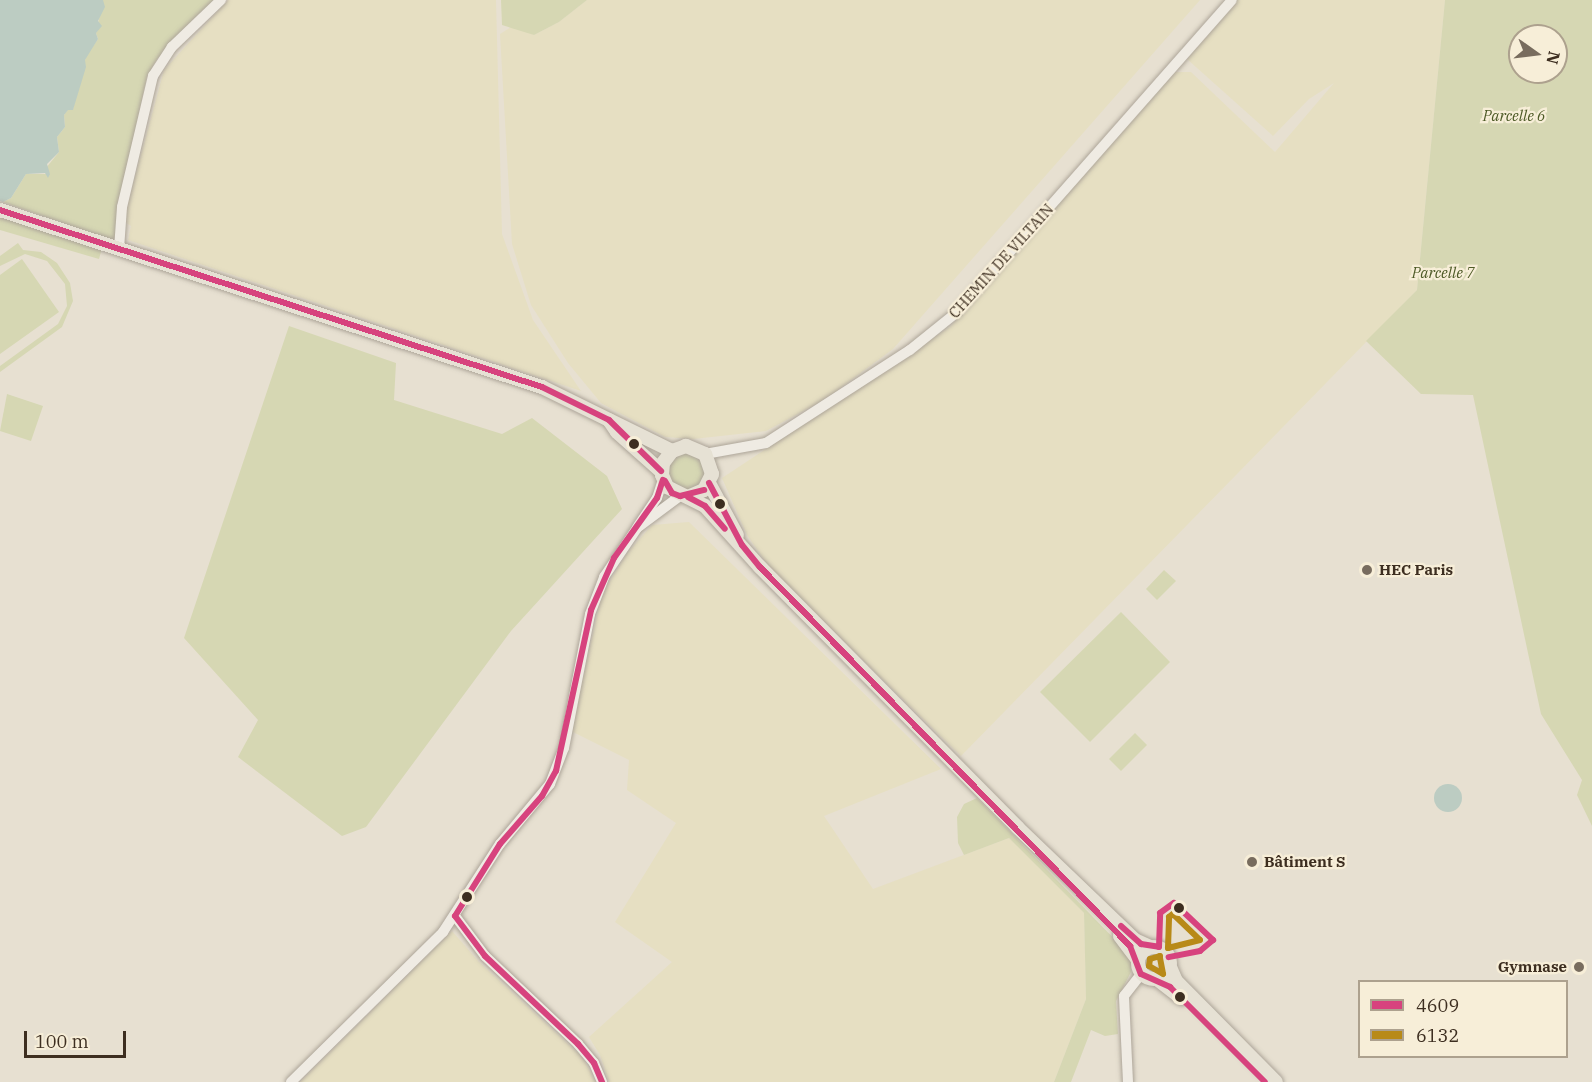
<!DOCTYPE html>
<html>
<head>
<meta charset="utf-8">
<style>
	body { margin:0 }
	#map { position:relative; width:1592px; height:1082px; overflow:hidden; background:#e7e0d1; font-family:"IBM Plex Serif",serif }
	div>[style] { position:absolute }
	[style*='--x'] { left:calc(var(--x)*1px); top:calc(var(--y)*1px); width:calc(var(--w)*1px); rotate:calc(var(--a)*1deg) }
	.farmland>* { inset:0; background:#e6dfc2 }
	.green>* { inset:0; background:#d6d7b3 }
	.round { border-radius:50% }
	.water>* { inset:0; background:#bcccc2 }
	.roads { filter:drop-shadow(0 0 2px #ada599) drop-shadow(0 0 2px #ada599) }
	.minor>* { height:10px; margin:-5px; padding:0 5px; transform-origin:5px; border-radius:5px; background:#efebe3 }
	.major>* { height:14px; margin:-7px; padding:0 7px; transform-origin:7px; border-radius:7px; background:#e6e1d4 }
	.major>.ring { margin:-7px; padding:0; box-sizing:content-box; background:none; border:14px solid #e6e1d4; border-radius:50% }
	.bus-1>* { height:6px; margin:-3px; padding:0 3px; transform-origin:3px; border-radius:3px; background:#d7437e }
	.bus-2>* { height:6px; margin:-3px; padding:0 3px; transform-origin:3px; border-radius:3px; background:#b88a18 }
	.dots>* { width:16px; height:16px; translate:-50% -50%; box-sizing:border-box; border:3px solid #f7eed8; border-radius:50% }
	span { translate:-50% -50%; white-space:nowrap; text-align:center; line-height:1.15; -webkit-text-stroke:4.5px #f7eed8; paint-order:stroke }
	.park-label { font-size:15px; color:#4d5a26; font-style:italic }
	.street-label { font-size:15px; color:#3d2e20 }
	.poi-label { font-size:15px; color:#3d2e20; font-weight:700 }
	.left { translate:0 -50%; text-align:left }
	.right { translate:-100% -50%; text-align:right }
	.legend { position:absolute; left:1358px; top:980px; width:210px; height:78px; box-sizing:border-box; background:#f7eed8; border:2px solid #ada18e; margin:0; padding:8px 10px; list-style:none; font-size:18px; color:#3d2e20 }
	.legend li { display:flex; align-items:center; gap:12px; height:30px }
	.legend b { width:30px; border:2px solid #ada18e }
	.north { position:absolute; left:1508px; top:24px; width:60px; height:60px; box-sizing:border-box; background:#f7eed8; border:2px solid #ada18e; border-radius:50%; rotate:104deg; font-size:16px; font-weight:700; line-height:24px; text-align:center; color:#3d2e20 }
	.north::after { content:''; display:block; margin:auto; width:21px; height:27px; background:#786c5e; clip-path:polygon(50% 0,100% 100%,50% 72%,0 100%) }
	.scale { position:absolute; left:24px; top:1031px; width:102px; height:27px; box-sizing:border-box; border:3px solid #3d2e20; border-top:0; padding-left:8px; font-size:18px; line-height:21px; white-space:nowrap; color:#3d2e20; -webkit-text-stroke:4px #f7eed8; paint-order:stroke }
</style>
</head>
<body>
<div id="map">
	<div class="farmland">
		<div style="clip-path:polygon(228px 0,496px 0,502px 234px,533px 320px,581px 391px,128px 240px,131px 226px,123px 221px,164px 70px)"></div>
		<div style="clip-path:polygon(587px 0,1200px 0,893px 349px,824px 400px,766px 431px,693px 439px,665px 437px,601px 403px,568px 363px,531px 305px,512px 244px,500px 34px,513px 26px,534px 35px,559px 22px)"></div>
		<div style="clip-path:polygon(1237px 0,1445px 0,1417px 290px,961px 756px,772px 571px,747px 535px,722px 478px,950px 327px,1173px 72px,1191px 72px,1275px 152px,1334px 83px,1309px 99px,1273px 136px,1187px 59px)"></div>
		<div style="clip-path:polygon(689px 522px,941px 769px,824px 816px,873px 889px,1009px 838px,1084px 913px,1086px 999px,1054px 1082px,609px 1082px,600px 1055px,589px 1037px,672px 962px,615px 922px,676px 823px,627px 790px,629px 760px,571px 731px,602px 594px,628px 552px,652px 525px)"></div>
		<div style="clip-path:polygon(452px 931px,479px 962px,582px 1057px,596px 1082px,300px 1082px)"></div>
	</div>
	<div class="green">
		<div style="clip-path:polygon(103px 0,217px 0,157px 59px,147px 76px,119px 205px,116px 239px,112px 240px,3px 202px,11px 198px,26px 174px,50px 174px,46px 168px,59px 152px,57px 137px,65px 127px,64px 115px,68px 109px,73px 109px,86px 56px,98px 39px,96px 33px)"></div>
		<div style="clip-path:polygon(501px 0,587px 0,559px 22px,534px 35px,502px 25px)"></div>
		<div style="clip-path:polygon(evenodd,1445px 0,1592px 0,1592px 826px,1577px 795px,1582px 780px,1541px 714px,1473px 395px,1421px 394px,1366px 341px,1417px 290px,1445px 0,1520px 36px,1556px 36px,1556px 72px,1520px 72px,1520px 36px)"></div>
		<div style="clip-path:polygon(0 217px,102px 248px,99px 259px,0 230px)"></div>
		<div style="clip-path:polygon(18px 243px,23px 250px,41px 252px,57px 263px,70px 283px,73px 301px,62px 327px,0 372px,0 366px,58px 324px,67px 306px,65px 284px,47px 261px,25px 254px,0 266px,0 256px)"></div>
		<div style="clip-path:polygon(22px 259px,59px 312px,0 354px,0 275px)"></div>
		<div style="clip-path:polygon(289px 326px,396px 363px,394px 400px,502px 434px,532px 418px,607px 476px,622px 509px,511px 631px,366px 827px,342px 836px,238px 757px,258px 720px,184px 638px)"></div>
		<div style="clip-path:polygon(7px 394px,43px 406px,31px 441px,0 431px)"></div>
		<div class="round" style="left:668px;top:453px;width:38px;height:38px"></div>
		<div style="clip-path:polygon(1164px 570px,1176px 581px,1157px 600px,1146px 589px)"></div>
		<div style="clip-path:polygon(1121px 612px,1170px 662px,1090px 742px,1040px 692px)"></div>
		<div style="clip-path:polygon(1135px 733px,1147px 745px,1121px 771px,1109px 759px)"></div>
		<div style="clip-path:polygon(977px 798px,1131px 956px,1131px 972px,1116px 1001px,1118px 1034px,1105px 1036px,1091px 1030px,1071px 1082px,1054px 1082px,1086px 999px,1084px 913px,1009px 838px,964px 855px,958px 843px,957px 817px,964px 804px)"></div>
	</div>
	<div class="water">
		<div style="clip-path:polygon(0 0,103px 0,105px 7px,98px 21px,102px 26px,96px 33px,98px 39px,85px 60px,86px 67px,73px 110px,68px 110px,64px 115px,65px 127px,57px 137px,59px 152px,47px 164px,50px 174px,48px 178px,45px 173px,26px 174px,11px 198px,3px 202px,0 201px)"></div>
		<div class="round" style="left:1434px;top:784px;width:28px;height:28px"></div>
	</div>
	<div class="roads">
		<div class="minor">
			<div style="--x:119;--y:249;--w:42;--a:-85.9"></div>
			<div style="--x:122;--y:207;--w:135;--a:-76.7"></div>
			<div style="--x:153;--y:76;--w:35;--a:-57"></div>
			<div style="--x:172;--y:47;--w:68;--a:-43.8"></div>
			<div style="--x:705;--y:454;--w:62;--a:-10.2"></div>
			<div style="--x:766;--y:443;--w:171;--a:-32.9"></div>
			<div style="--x:910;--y:350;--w:59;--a:-38.8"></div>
			<div style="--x:956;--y:313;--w:417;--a:-48.6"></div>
			<div style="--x:638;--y:526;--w:34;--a:-56"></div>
			<div style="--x:657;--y:498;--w:19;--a:-72"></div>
			<div style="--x:455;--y:916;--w:50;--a:53.1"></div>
			<div style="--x:485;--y:956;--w:128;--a:43.4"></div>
			<div style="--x:578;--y:1044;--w:25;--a:50"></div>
			<div style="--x:594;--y:1063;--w:21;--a:67"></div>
			<div style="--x:291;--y:1082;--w:214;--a:-44.6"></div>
			<div style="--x:443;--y:932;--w:105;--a:-57.1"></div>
			<div style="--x:500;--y:844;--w:78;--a:-50.2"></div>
			<div style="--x:550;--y:784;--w:39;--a:-69"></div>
			<div style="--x:564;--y:748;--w:136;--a:-79"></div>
			<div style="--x:590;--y:614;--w:40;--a:-69"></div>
			<div style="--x:604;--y:577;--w:59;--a:-56"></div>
			<div style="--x:637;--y:528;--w:54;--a:-36.7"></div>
			<div style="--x:1128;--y:1082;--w:86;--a:-92.7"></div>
			<div style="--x:1124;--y:996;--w:28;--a:-52"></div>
		</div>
		<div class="major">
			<div style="--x:0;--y:210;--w:570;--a:18.09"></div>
			<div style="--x:542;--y:387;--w:145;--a:26.2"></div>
			<div style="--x:609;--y:420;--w:14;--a:56"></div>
			<div style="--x:617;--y:432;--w:59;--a:41.6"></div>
			<div style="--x:709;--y:483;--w:59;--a:61.7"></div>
			<div style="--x:688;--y:497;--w:17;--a:-24"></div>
			<div style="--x:704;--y:490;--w:18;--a:-63"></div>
			<div style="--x:712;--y:474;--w:21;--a:-109"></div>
			<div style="--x:705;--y:454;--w:21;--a:-157"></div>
			<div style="--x:686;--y:446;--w:15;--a:160"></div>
			<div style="--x:672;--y:451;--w:15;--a:127"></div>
			<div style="--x:663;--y:463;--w:12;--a:95"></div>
			<div style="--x:662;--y:475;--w:13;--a:67"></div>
			<div style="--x:667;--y:487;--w:42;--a:26.6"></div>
			<div style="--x:705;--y:506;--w:82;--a:48"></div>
			<div style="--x:760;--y:567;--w:366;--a:45.3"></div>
			<div style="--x:1017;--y:827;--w:163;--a:43.8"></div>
			<div style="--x:1135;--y:940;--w:17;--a:25"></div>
			<div style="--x:1120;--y:936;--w:30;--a:53"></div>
			<div class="ring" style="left:1138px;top:947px;width:18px;height:18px"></div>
			<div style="--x:1170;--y:967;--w:15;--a:67"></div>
			<div style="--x:1176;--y:981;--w:142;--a:45.3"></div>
			<div style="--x:1157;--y:979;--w:31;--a:38"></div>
		</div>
	</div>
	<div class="bus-1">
		<div style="--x:0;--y:210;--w:570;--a:18.09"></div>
		<div style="--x:542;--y:387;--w:75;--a:26.2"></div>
		<div style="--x:609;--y:420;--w:73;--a:44.4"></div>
		<div style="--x:665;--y:481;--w:14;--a:60"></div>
		<div style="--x:672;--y:493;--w:9;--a:21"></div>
		<div style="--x:680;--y:496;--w:25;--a:-14"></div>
		<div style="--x:709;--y:483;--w:70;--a:62"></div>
		<div style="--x:742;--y:545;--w:28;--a:51"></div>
		<div style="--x:760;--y:567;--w:530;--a:45.69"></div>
		<div style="--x:1130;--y:946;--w:30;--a:69"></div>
		<div style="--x:1141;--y:974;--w:32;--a:24"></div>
		<div style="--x:1170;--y:987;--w:134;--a:45"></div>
		<div style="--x:688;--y:497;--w:19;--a:28"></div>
		<div style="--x:705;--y:506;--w:30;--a:49"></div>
		<div style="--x:455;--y:916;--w:85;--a:-58"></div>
		<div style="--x:500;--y:844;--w:64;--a:-48.8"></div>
		<div style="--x:542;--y:796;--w:29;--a:-61"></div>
		<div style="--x:556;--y:771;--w:165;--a:-77.7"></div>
		<div style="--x:591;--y:610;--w:57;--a:-66.1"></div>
		<div style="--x:614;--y:558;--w:74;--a:-54.4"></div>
		<div style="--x:657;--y:498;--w:19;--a:-72"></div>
		<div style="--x:455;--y:916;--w:50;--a:53.1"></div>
		<div style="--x:485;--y:956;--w:128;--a:43.4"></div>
		<div style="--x:578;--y:1044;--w:25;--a:50"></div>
		<div style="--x:594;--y:1063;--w:21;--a:67"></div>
		<div style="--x:1121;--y:926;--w:27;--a:42"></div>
		<div style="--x:1141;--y:944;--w:18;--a:9"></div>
		<div style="--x:1159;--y:947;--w:34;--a:-88"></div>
		<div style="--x:1160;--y:913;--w:17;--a:-36"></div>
		<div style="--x:1174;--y:903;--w:54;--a:43.5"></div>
		<div style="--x:1213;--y:940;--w:17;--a:140"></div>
		<div style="--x:1200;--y:951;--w:32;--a:169"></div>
	</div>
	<div class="bus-2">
		<div style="--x:1173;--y:914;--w:37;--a:44"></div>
		<div style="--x:1200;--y:940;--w:33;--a:166"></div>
		<div style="--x:1168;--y:948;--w:31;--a:-88"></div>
		<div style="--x:1169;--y:917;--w:5;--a:-37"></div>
		<div style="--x:1160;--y:956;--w:2;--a:90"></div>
		<div style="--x:1160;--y:958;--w:16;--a:79"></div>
		<div style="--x:1163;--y:974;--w:16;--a:-150"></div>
		<div style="--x:1149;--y:966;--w:7;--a:-82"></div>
		<div style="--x:1150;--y:959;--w:10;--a:-17"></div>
	</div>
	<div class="dots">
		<div style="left:634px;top:444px;background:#3d2e20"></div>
		<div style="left:720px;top:504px;background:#3d2e20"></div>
		<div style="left:1367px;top:570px;background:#786c5e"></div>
		<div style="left:1252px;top:862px;background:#786c5e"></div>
		<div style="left:467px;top:897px;background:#3d2e20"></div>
		<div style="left:1179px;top:908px;background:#3d2e20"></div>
		<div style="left:1579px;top:967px;background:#786c5e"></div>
		<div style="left:1180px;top:997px;background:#3d2e20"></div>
	</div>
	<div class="park-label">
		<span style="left:1514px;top:116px">Parcelle 6</span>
		<span style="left:1443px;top:273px">Parcelle 7</span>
	</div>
	<div class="street-label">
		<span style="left:1001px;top:261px;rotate:-48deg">CHEMIN DE VILTAIN</span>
	</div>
	<div class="poi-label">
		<span class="left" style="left:1379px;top:570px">HEC Paris</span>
		<span class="left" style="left:1264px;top:862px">Bâtiment S</span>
		<span class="right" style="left:1567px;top:967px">Gymnase</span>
	</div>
	<ul class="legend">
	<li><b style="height:8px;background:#d7437e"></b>4609</li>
	<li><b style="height:8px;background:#b88a18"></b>6132</li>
	</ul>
	<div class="north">N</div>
	<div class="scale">100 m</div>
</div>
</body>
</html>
